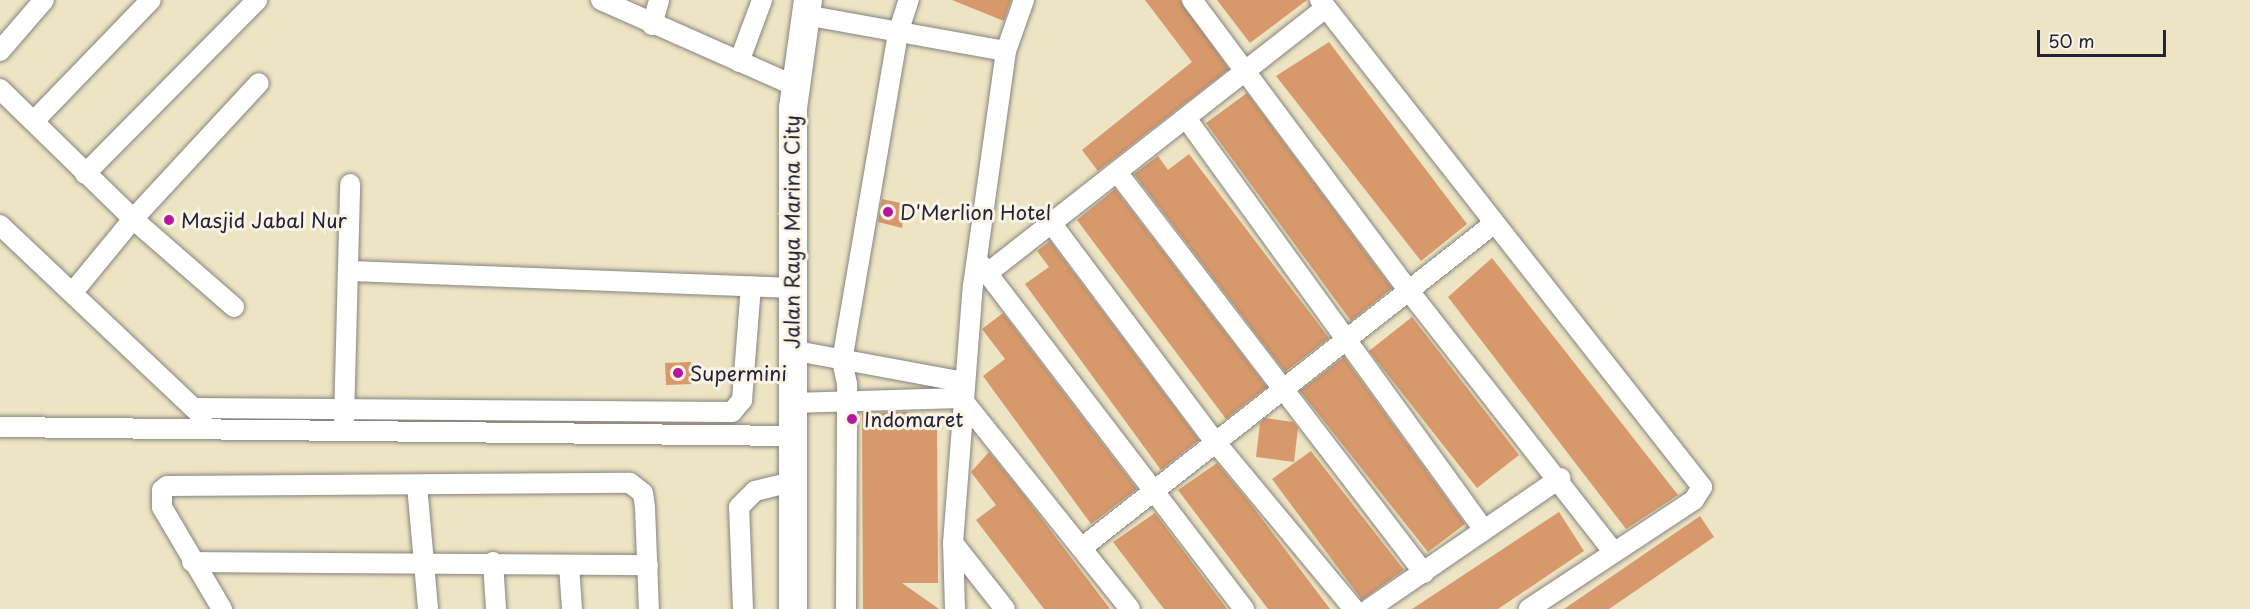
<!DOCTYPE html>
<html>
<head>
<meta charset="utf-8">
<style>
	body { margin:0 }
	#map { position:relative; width:2250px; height:609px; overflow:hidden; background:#ece4c3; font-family:"Playpen Sans",sans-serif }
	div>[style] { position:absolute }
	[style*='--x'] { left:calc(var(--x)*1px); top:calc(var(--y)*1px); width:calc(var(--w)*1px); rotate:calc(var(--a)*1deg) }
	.building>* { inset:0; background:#d7986b }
	.roads { filter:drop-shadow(0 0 2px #87837f) drop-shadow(0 0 2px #87837f) }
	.street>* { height:20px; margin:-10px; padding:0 10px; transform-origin:10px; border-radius:10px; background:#fff }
	.secondary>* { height:28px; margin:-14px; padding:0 14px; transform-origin:14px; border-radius:14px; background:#fff }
	.dots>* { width:16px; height:16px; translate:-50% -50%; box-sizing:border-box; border:3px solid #fcf5e5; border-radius:50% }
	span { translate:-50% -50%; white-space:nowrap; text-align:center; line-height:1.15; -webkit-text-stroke:6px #fcf5e5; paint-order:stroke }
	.poi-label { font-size:20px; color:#22223b }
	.left { translate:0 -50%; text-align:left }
	.street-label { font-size:20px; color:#22223b }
	.scale { position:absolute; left:2037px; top:30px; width:129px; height:27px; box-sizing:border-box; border:3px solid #22223b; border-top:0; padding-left:8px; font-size:18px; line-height:21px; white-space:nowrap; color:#22223b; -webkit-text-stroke:4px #fcf5e5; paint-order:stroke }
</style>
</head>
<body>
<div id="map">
	<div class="building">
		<div style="clip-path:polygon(952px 0,1011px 0,1004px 21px)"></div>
		<div style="clip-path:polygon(1145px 0,1180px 0,1229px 69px,1098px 171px,1082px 150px,1192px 62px)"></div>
		<div style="clip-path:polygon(1217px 0,1307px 0,1250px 43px)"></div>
		<div style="clip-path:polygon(1329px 42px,1467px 224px,1421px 261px,1276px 76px)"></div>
		<div style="clip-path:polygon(1247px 93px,1392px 288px,1351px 321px,1206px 123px)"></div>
		<div style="clip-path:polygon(1189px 154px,1329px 338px,1285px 372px,1134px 174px,1158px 156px,1168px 170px)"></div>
		<div style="clip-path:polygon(1115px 189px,1267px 387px,1226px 419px,1077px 220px)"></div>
		<div style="clip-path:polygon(882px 199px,905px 204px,902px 228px,878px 222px)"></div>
		<div style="clip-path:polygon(1050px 241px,1199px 440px,1161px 470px,1025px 284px,1049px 267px,1037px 251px)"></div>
		<div style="clip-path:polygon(1492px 258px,1678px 495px,1626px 529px,1448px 297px)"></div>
		<div style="clip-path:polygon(1003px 313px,1137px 489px,1091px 524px,983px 376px,1005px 359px,982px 329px)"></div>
		<div style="clip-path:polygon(1412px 317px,1519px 455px,1477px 488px,1369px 351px)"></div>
		<div style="clip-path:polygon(1344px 357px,1465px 524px,1428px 552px,1300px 391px)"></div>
		<div style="clip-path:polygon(691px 362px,692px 384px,666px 385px,665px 363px)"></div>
		<div style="clip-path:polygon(908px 412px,908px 423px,937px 423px,938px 583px,902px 583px,939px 609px,863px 609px,862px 413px)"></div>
		<div style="clip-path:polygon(1265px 418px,1293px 422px,1298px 428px,1294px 462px,1256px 457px,1260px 423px)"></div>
		<div style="clip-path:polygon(1311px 451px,1404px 570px,1362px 600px,1272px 479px)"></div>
		<div style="clip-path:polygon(989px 452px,1023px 494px,1110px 609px,1044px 609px,976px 520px,996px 505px,971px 472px)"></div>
		<div style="clip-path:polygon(1217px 463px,1250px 503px,1330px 609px,1268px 609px,1178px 490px)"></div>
		<div style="clip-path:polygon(1559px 512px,1584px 551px,1498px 609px,1412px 609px)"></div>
		<div style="clip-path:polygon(1155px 513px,1227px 609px,1164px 609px,1113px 542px)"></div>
		<div style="clip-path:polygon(1700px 516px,1714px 537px,1609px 609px,1564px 609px)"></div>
	</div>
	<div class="roads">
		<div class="street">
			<div style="--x:601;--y:0;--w:212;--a:23.9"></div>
			<div style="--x:1192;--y:0;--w:363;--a:53.3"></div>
			<div style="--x:1409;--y:291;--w:332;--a:51.9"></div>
			<div style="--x:1320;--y:0;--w:619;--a:51.89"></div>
			<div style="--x:1702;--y:487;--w:15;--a:122"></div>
			<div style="--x:1694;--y:500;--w:198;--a:146.6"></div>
			<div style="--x:805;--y:15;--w:204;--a:10.2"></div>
			<div style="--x:652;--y:25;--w:26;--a:-74"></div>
			<div style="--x:0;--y:51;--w:67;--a:-49.2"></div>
			<div style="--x:739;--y:62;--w:66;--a:-69.6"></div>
			<div style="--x:0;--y:89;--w:186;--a:44.3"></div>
			<div style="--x:133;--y:219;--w:94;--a:129.4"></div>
			<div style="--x:1186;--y:118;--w:508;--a:54.12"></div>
			<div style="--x:34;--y:121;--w:168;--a:-46"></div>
			<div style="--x:1117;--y:172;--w:505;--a:52.56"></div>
			<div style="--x:85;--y:174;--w:245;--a:-45.3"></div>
			<div style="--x:1052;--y:224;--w:274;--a:53.2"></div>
			<div style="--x:1216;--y:443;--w:216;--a:50.3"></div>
			<div style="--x:0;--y:225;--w:278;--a:43.4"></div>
			<div style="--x:978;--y:261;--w:438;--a:52.6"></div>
			<div style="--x:348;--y:271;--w:442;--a:2.2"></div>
			<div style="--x:989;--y:272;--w:428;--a:-38.1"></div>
			<div style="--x:234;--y:307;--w:134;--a:-138.9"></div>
			<div style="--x:133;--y:219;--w:185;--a:-47.2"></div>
			<div style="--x:791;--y:350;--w:175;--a:10.5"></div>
			<div style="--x:792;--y:403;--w:169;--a:-1.7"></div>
			<div style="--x:961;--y:398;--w:270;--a:51.3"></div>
			<div style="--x:194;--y:408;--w:538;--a:0.43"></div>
			<div style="--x:732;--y:412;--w:16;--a:-50"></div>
			<div style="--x:742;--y:400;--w:114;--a:-85.5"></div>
			<div style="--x:344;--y:420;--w:236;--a:-88.5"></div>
			<div style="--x:0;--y:427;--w:794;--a:0.65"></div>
			<div style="--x:417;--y:485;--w:124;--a:84.9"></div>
			<div style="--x:953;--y:543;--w:84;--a:51.8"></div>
			<div style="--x:1084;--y:546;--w:519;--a:-38.19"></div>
			<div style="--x:192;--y:562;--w:456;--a:0.4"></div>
			<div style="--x:493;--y:562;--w:47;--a:86.3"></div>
			<div style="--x:569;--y:565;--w:44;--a:86.1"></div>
			<div style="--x:222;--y:609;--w:118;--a:-120.5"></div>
			<div style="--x:162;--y:507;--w:17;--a:-90"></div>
			<div style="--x:162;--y:490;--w:6;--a:-39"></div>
			<div style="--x:167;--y:486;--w:463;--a:-0.4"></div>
			<div style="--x:630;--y:483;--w:16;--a:38"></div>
			<div style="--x:643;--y:493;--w:14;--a:82"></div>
			<div style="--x:645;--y:507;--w:102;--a:87.8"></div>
			<div style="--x:743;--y:609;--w:102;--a:-92.2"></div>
			<div style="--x:739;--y:507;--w:23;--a:-45"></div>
			<div style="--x:755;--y:491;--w:41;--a:-14"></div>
			<div style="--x:846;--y:609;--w:225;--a:-89.7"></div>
			<div style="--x:847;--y:384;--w:24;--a:-102"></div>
			<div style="--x:842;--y:361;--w:333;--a:-80.3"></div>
			<div style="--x:898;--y:33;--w:35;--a:-72"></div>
			<div style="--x:955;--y:609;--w:66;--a:-91.7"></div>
			<div style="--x:953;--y:543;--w:258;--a:-85.6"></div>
			<div style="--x:973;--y:286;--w:237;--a:-82"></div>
			<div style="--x:1006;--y:51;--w:54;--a:-70.6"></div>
			<div style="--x:1369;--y:609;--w:232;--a:-34.4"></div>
		</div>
		<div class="secondary">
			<div style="--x:793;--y:609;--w:501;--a:-90"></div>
			<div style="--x:793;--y:108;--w:109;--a:-82.1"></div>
		</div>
	</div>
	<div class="dots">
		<div style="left:888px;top:212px;background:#b5179e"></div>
		<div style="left:169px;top:220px;background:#b5179e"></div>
		<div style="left:678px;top:373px;background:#b5179e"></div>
		<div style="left:852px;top:419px;background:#b5179e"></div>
	</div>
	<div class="poi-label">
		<span class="left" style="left:900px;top:212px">D'Merlion Hotel</span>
		<span class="left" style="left:181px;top:220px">Masjid Jabal Nur</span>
		<span class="left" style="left:690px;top:373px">Supermini</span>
		<span class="left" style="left:864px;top:419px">Indomaret</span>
	</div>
	<div class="street-label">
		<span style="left:792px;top:232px;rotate:-90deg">Jalan Raya Marina City</span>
	</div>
	<div class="scale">50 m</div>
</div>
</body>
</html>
